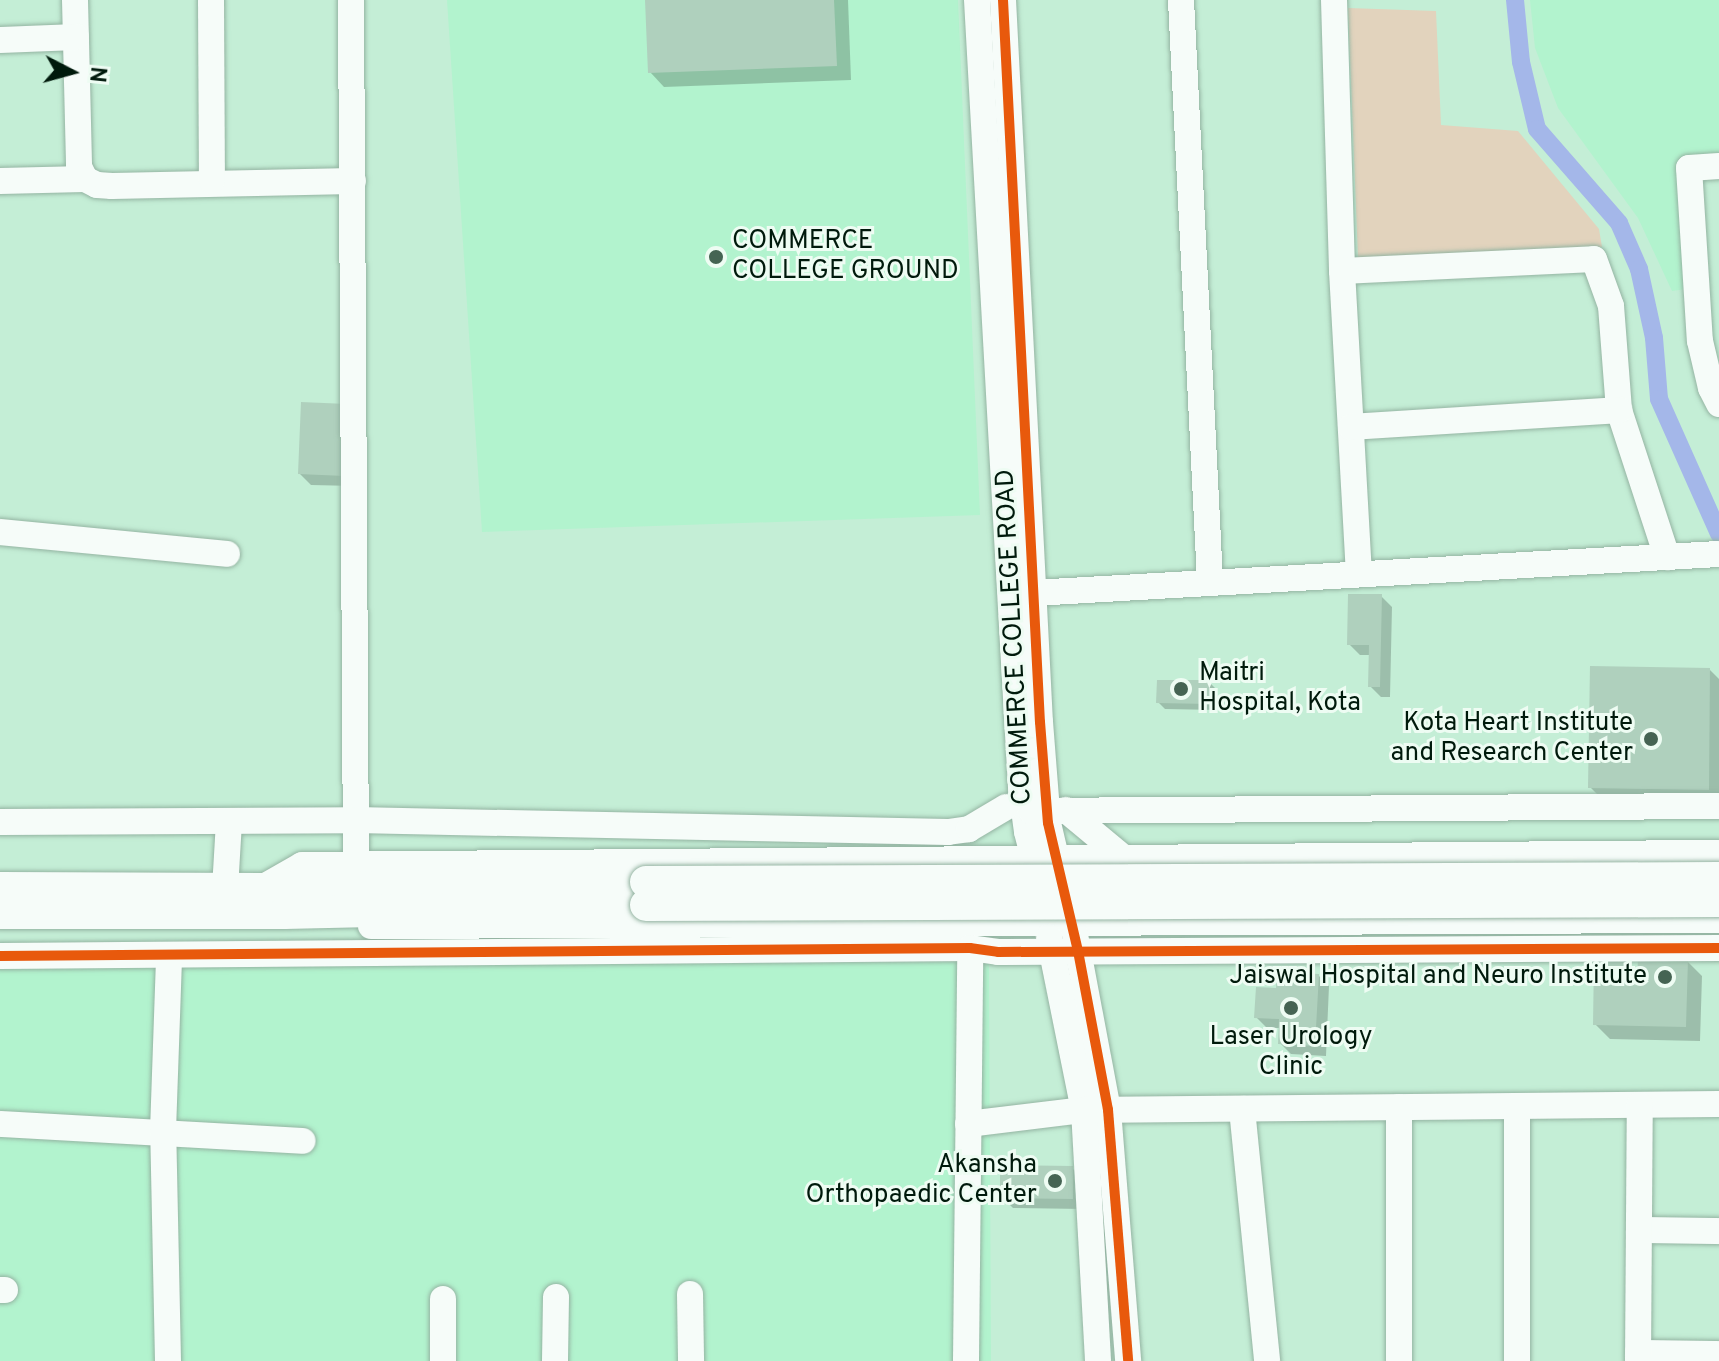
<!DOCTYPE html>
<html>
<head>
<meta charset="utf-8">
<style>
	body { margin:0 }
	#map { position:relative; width:1719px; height:1361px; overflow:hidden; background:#c4eed6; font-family:Overpass,sans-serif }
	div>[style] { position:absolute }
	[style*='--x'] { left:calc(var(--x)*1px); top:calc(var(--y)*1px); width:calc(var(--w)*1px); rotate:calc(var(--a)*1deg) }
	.built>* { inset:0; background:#b2f3ce }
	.green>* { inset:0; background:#e2d3bd }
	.shadow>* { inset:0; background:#0003 }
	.canal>* { height:18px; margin:-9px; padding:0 9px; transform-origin:9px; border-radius:9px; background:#a4b7e9 }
	.building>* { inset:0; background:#afd0bd }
	.roads { filter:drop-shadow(0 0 2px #94b4a2) drop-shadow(0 0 2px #94b4a2) }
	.minor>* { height:26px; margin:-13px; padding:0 13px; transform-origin:13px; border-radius:13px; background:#f6fcf9 }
	.major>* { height:32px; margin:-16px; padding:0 16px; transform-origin:16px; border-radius:16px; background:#f6fcf9 }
	.bridges { filter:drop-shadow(0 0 2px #94b4a2) drop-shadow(0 0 2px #94b4a2) }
	.major-bridge>* { height:32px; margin:-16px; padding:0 16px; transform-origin:16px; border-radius:16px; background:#f6fcf9 }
	.cycleway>* { height:10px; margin:-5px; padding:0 5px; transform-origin:5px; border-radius:5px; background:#e8590c }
	.dots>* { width:22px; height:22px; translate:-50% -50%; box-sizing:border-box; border:4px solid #eefcf3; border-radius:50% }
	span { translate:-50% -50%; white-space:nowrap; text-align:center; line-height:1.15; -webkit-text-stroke:6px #eefcf3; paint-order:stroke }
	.poi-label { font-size:26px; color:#001a0c }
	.left { translate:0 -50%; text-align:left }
	.right { translate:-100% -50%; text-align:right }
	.street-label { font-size:26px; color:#001a0c }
	.north { position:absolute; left:32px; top:32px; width:80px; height:80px; -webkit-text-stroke:6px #eefcf3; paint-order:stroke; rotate:96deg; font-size:22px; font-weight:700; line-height:32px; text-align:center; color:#001a0c }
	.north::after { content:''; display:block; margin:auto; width:28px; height:36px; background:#001a0c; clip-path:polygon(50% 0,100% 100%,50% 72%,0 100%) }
</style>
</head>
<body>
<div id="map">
	<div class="built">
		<div style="clip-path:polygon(447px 0,958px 0,980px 515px,482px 532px)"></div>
		<div style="clip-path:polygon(1530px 0,1719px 0,1719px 158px,1680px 160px,1686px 289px,1672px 291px,1638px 218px,1558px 108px,1535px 48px)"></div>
		<div style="clip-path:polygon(989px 962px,991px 1361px,0 1361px,0 968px)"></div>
	</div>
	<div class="green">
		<div style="clip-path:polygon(1348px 8px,1436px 11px,1441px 125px,1518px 131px,1599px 229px,1602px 247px,1358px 258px)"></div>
	</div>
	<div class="shadow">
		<div style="clip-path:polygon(647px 0,848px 0,851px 80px,664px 87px,650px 72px)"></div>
		<div style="clip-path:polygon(346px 406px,355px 486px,311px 485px,300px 474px)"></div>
		<div style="clip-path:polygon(1381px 596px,1392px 607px,1390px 697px,1381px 697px,1370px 686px,1370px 655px,1360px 655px,1349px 644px)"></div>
		<div style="clip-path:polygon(1710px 670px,1719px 679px,1719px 804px,1605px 802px,1590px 787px)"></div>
		<div style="clip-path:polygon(1209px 682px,1216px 689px,1216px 710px,1165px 709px,1158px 702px)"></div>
		<div style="clip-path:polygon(1623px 960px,1639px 976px,1687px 961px,1702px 976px,1700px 1041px,1610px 1039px,1595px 1024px)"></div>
		<div style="clip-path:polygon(1318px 975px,1329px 986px,1326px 1056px,1291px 1054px,1280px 1043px,1281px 1028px,1267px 1028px,1256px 1017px,1278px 990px)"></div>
		<div style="clip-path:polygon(1072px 1168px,1083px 1179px,1083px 1209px,1013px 1208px,1002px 1197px)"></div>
	</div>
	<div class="canal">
		<div style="--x:1515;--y:0;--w:62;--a:84.5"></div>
		<div style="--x:1521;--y:62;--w:69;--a:76.6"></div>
		<div style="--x:1537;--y:129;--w:125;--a:48.9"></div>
		<div style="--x:1619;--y:223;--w:50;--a:66.5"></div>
		<div style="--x:1639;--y:269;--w:71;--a:77.7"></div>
		<div style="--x:1654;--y:338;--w:61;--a:85.3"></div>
		<div style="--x:1659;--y:399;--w:148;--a:66"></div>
	</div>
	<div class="building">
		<div style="clip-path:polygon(645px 0,834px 0,837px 66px,648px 73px)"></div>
		<div style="clip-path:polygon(301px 402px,347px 404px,345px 476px,298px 474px)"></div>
		<div style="clip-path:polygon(1348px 594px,1382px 594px,1380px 687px,1368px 687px,1369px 645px,1347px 645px)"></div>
		<div style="clip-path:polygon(1590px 666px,1710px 668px,1709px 790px,1588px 788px)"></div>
		<div style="clip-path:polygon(1157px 680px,1210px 680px,1210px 704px,1156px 703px)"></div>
		<div style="clip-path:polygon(1594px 958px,1624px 958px,1623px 979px,1637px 979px,1638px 958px,1688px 959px,1686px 1027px,1593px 1025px)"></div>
		<div style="clip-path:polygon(1277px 972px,1319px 974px,1315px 1046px,1278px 1044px,1279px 1019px,1254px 1018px,1256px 987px,1276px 988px)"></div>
		<div style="clip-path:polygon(1000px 1165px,1073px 1166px,1073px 1199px,1000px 1198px)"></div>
	</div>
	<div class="roads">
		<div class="minor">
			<div style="--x:75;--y:0;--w:167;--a:88.6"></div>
			<div style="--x:79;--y:167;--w:13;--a:63"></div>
			<div style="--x:85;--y:179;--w:13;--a:27"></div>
			<div style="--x:97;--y:185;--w:15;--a:4"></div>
			<div style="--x:112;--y:186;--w:241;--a:-1.2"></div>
			<div style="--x:211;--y:0;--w:181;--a:89.7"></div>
			<div style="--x:351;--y:0;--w:865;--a:89.67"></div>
			<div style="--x:977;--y:0;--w:789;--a:86.8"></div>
			<div style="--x:1021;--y:788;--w:44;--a:82.2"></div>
			<div style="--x:1027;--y:832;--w:43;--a:75.3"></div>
			<div style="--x:1003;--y:0;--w:723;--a:87.07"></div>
			<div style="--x:1040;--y:722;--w:101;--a:85.5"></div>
			<div style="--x:1048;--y:823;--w:52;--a:76.8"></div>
			<div style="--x:1181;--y:0;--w:582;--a:87.14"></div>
			<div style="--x:1334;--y:0;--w:271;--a:88.3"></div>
			<div style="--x:1342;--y:271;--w:302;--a:86.8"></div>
			<div style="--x:0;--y:40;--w:76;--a:-2.3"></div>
			<div style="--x:1719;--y:166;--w:30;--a:176"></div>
			<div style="--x:1689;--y:168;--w:173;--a:86.4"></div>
			<div style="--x:1700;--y:341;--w:48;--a:76.8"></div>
			<div style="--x:1711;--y:388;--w:18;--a:63"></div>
			<div style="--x:0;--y:181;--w:85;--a:-1.3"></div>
			<div style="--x:1342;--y:271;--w:252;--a:-2.7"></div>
			<div style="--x:1594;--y:259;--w:50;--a:70.1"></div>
			<div style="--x:1611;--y:306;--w:104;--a:85.6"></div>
			<div style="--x:1619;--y:410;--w:155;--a:71.9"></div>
			<div style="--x:1351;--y:427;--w:269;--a:-3.6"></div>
			<div style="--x:0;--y:532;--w:228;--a:5.5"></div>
			<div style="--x:1016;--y:594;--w:704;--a:-3.26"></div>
			<div style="--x:1066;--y:810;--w:77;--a:39.7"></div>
			<div style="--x:1031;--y:811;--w:688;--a:-0.42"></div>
			<div style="--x:0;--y:822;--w:355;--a:-0.3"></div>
			<div style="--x:355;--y:820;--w:593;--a:1.16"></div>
			<div style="--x:948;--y:832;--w:21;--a:-8"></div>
			<div style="--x:969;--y:829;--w:43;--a:-30.7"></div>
			<div style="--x:225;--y:889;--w:68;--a:-86.6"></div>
			<div style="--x:260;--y:889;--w:48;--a:-29.7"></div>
			<div style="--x:302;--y:865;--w:1417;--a:-0.49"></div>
			<div style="--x:371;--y:926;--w:1348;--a:-0.26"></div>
			<div style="--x:1075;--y:935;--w:178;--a:79.3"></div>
			<div style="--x:1108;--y:1110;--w:252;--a:85.4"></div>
			<div style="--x:1049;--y:937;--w:177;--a:78.6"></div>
			<div style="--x:1084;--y:1110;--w:251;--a:86.8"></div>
			<div style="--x:0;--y:956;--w:970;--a:-0.47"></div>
			<div style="--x:970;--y:948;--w:28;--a:8"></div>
			<div style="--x:998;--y:952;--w:721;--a:-0.32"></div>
			<div style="--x:1517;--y:1106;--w:255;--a:90"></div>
			<div style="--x:1242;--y:1109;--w:253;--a:84.3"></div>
			<div style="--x:0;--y:1124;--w:303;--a:3.2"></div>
			<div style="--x:968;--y:1124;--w:117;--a:-6.9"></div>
			<div style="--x:1084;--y:1110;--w:635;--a:-0.54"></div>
			<div style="--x:1639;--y:1230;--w:80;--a:0.7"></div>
			<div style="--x:0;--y:1290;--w:5;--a:0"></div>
			<div style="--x:690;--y:1294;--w:67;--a:89.1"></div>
			<div style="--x:1638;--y:1353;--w:81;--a:0.7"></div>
			<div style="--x:168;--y:1361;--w:230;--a:-91.2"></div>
			<div style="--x:163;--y:1131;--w:176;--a:-88"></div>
			<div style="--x:443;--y:1361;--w:62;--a:-90"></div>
			<div style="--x:555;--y:1361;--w:64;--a:-89.1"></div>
			<div style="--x:966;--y:1361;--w:413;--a:-89.4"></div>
			<div style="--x:1399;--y:1361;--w:254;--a:-90"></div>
			<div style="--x:1638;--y:1361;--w:256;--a:-89.6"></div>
		</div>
		<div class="major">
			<div style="--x:0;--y:888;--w:260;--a:0.2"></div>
			<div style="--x:260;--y:889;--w:386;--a:-1"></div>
			<div style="--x:0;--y:913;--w:284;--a:0"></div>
			<div style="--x:284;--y:913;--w:362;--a:-1.3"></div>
		</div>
	</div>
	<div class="bridges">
		<div class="major-bridge">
			<div style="--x:646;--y:882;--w:1073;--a:-0.21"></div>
			<div style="--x:646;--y:905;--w:1073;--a:-0.21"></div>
		</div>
	</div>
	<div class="cycleway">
		<div style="--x:1003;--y:0;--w:723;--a:87.07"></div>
		<div style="--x:1040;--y:722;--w:101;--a:85.5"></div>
		<div style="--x:1048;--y:823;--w:131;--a:76.8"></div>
		<div style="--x:1078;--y:951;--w:162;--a:79.3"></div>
		<div style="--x:1108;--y:1110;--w:252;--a:85.4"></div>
		<div style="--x:0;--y:956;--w:970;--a:-0.47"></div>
		<div style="--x:970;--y:948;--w:28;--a:8"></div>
		<div style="--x:998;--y:952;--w:721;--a:-0.32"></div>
	</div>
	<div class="dots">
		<div style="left:716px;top:257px;background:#456453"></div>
		<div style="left:1181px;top:689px;background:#456453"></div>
		<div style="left:1651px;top:739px;background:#456453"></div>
		<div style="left:1665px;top:977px;background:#456453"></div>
		<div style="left:1291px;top:1008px;background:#456453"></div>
		<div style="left:1055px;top:1181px;background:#456453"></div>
	</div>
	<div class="poi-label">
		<span class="left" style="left:732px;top:257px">COMMERCE<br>COLLEGE GROUND</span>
		<span class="left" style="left:1199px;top:689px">Maitri<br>Hospital, Kota</span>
		<span class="right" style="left:1633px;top:739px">Kota Heart Institute<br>and Research Center</span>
		<span class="right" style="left:1647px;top:977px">Jaiswal Hospital and Neuro Institute</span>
		<span style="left:1291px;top:1053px">Laser Urology<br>Clinic</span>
		<span class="right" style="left:1037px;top:1181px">Akansha<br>Orthopaedic Center</span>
	</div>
	<div class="street-label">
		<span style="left:1015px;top:637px;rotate:-93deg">COMMERCE COLLEGE ROAD</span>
	</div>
	<div class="north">N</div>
</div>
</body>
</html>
